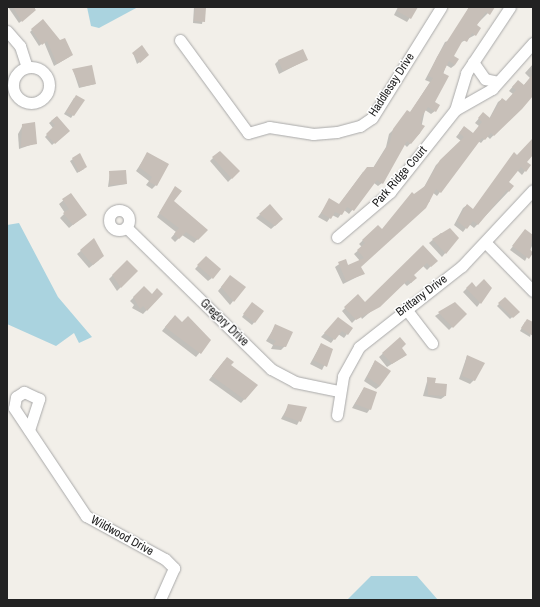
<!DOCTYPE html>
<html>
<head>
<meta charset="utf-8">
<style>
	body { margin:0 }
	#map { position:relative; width:540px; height:607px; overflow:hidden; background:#f2efe9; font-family:"Archivo Narrow",sans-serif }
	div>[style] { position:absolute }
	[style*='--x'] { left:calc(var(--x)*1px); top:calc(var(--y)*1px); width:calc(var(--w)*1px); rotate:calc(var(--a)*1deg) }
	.water>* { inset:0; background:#aad3df }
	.shadow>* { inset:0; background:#0003 }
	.building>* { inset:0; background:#c7bfb8 }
	.roads { filter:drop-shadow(0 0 1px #a9a9a9) drop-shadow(0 0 1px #a9a9a9) }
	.minor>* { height:11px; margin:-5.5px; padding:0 5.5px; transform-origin:5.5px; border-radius:5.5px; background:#fff }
	.minor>.ring { margin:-5.5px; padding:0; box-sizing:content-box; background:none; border:11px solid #fff; border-radius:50% }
	span { translate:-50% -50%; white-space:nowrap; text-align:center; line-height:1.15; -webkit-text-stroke:3px #fff; paint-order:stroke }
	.street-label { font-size:12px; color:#222 }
	.frame { position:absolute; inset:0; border:8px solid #222; pointer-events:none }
</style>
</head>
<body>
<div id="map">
	<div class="water">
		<div style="clip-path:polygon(87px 7px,138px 7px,99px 28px,91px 26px)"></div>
		<div style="clip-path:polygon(19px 223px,58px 297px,92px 337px,79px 343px,74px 333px,56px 346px,7px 324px,7px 225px)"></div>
		<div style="clip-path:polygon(371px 576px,417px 576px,438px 600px,347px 600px)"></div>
	</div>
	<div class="shadow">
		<div style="clip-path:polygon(8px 7px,35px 7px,35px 10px,19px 23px)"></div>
		<div style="clip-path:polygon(194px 7px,205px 7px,202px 24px,193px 23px)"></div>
		<div style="clip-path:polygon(398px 7px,417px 7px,407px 22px,394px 15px)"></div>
		<div style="clip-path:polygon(469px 7px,494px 7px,475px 26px,475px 35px,460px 43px,452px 56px,455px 65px,451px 68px,446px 65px,434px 103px,435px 111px,431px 114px,425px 110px,420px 133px,407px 147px,404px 144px,382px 183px,378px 186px,374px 183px,349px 214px,344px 210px,338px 218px,332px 215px,327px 222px,318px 217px,330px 200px,339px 205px,363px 172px,373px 168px,386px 147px,389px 134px,410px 113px,430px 82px,425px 80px,445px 42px,451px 40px)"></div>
		<div style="clip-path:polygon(32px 30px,60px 42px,69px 57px,54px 66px,44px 42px,39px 46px,30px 32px)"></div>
		<div style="clip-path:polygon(133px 53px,146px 57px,137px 64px)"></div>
		<div style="clip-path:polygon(279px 60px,306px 60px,279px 74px,275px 64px)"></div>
		<div style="clip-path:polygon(533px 64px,533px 92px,490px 139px,487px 136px,481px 143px,478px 141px,440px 192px,437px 196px,432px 192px,427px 198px,430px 201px,360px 267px,363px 274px,343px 284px,335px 267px,345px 260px,348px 266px,360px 261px,354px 254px,362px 247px,359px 244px,378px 226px,382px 230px,423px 189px,436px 165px,461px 141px,456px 137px,464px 127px,473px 134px,479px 126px,475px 123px,480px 117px,489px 119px,498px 102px,502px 99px,506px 102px,513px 94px,509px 91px,514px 85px,523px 86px,530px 78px,525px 73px)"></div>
		<div style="clip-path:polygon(73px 70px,95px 84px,79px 88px)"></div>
		<div style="clip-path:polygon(74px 98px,83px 100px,71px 118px,64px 114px)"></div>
		<div style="clip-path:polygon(56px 117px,68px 131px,52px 145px,45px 137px,53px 128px,49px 123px)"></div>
		<div style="clip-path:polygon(23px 125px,36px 143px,19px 149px,18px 134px)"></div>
		<div style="clip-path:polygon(533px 140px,533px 153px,526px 162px,525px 171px,522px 175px,517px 170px,507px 182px,513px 186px,508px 192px,474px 228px,469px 224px,463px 232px,454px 225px,463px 208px,467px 205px,473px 210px)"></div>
		<div style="clip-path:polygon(219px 152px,239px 171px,228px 182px,210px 161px)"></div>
		<div style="clip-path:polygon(148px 153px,156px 185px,152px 189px,146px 185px,149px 181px,136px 171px)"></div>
		<div style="clip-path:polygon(79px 155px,84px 169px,77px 173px,70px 161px)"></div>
		<div style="clip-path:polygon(110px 172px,126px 184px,108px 187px)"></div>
		<div style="clip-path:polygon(175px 188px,173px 202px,206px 230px,194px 243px,182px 235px,175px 242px,171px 238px,176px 232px,157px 217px)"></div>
		<div style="clip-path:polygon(71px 194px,85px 215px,69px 228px,60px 218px,65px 213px,59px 204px)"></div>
		<div style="clip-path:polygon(270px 206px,278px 223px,271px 229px,256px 218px)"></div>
		<div style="clip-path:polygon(525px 231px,533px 237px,533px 244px,525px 261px,510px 250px)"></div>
		<div style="clip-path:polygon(441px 233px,458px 238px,442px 257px,429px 243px)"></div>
		<div style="clip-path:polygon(94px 240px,99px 260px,89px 268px,77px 254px)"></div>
		<div style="clip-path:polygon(423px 247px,436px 261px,427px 270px,423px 266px,413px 275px,412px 282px,407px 286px,404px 283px,362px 319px,360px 315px,352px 323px,342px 311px,358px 296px,365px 304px)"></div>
		<div style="clip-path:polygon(203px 260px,212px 278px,208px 281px,195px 269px)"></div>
		<div style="clip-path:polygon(127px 261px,137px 271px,117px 291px,109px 279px)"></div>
		<div style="clip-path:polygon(227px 280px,244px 287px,230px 305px,218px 291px)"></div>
		<div style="clip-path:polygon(472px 283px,476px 288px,491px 288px,477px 307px,463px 292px)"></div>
		<div style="clip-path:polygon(144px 287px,151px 295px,162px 294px,143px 314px,132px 308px,134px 305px,130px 301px)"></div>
		<div style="clip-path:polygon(505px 298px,518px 312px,510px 319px,497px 306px)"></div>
		<div style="clip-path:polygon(455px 303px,465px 314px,449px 330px,435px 316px)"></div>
		<div style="clip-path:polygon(250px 306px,263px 311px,252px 325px,242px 317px)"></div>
		<div style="clip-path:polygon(171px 320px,210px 340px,196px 357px,162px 331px)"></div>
		<div style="clip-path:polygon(335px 322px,347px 334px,344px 338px,338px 334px,331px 343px,321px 337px)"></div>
		<div style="clip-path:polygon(525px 322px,533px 324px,530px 337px,520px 331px)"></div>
		<div style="clip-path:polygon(276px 325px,285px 346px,281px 350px,271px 349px,273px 345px,266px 341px)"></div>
		<div style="clip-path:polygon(400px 338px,400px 349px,406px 355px,387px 367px,379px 357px)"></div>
		<div style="clip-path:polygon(321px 344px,332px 350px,322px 370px,310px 364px)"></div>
		<div style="clip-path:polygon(467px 356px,474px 380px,470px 384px,459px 379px)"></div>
		<div style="clip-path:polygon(224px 361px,256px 386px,241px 403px,209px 380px)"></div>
		<div style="clip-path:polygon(375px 361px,380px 386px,376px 389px,364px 381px)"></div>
		<div style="clip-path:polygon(428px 378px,445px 396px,441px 399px,423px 396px)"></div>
		<div style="clip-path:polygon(364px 388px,370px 409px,367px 413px,352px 408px)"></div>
		<div style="clip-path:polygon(289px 405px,306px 408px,297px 425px,281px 419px)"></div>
	</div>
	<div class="building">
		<div style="clip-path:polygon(13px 7px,33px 7px,36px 10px,22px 22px)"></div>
		<div style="clip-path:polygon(195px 7px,206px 7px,205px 22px,194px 21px)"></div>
		<div style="clip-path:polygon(399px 7px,418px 7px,411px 19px,397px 11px)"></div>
		<div style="clip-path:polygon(469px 7px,495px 7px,490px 15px,486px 12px,477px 25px,481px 28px,476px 36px,472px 33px,467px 42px,463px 40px,454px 56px,459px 59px,455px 65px,449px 61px,443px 73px,449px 76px,435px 102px,440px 105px,436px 112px,428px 107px,422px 116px,421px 124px,425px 126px,420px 133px,411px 144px,407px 141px,383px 184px,377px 180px,354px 211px,347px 207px,342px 215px,335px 212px,331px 219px,321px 213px,329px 198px,339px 204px,367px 167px,374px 167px,390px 142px,393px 129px,407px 110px,410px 112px,433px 78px,428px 76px,437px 57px)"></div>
		<div style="clip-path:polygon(43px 19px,60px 40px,65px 38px,73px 55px,57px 64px,47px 41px,42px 45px,31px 29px)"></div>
		<div style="clip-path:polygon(142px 45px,149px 55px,140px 63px,132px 53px)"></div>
		<div style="clip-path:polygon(303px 49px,308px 60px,283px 71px,278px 60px)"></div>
		<div style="clip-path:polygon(92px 65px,96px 84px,81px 87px,72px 69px)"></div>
		<div style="clip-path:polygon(533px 74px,533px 96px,522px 109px,494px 136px,491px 133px,485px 140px,482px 138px,441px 193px,436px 189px,426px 208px,361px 267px,365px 274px,346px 281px,338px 262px,346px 259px,348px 265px,364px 258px,357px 250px,365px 243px,362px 240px,378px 225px,382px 229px,412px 192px,414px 194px,425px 186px,440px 160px,464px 137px,459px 133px,464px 126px,473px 133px,482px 122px,478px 118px,483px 112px,490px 118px,502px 98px,506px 101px,516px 90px,512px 87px,518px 80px,524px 85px)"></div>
		<div style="clip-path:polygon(76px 95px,85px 100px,74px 116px,66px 112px)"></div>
		<div style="clip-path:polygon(57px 116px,70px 131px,55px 144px,46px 134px,55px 125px,51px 121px)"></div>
		<div style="clip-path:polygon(35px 122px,37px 144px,21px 147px,22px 124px)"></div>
		<div style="clip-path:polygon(533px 138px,533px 155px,527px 162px,531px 165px,526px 172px,521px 167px,509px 182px,514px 186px,509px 192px,507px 190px,478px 225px,473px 221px,467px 229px,457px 221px,467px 204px,473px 209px,514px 152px,517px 155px)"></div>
		<div style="clip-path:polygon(220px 151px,240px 171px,232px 179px,212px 157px)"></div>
		<div style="clip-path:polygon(147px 152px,169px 164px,157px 186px,149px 182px,152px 177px,139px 167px)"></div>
		<div style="clip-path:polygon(80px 153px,87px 167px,79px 172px,72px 158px)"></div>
		<div style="clip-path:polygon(126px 170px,127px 184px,110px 185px,109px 171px)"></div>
		<div style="clip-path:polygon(175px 186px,182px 191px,174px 201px,208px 230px,198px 240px,186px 232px,179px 239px,174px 234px,179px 228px,159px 213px)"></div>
		<div style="clip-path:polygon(71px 193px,87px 215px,73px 225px,63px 213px,69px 209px,62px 199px)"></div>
		<div style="clip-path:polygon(270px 204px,283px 219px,275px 226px,259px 214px)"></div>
		<div style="clip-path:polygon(450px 228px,459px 238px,446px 254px,432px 239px)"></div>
		<div style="clip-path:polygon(525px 229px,533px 235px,530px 249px,533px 253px,529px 259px,512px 246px)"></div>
		<div style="clip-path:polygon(94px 238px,104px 256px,93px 265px,80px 250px)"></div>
		<div style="clip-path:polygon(423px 245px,438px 261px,431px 267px,427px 263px,414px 275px,417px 278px,411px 283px,408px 280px,380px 307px,356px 320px,344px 307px,358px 294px,365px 302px)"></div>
		<div style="clip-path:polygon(206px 256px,221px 269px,213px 279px,197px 265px)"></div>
		<div style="clip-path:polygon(127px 260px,138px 271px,121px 288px,112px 275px)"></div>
		<div style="clip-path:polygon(230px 275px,246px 287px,234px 302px,221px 287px)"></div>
		<div style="clip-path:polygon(484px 279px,492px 288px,481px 304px,466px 288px,472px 282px,476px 287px)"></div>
		<div style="clip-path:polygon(144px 286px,152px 294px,157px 288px,163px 294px,147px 311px,143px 306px,140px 309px,133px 297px)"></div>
		<div style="clip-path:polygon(505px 297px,520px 312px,513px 318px,498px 303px)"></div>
		<div style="clip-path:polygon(252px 302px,264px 311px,255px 323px,243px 314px)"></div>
		<div style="clip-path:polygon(455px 302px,467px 314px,453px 328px,438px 312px)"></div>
		<div style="clip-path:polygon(175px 315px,182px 322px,188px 316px,211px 340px,201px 354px,165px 327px)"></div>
		<div style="clip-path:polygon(338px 317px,353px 328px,348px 335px,342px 331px,335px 340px,324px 333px)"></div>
		<div style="clip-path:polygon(527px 319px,533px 322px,533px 336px,521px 328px)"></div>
		<div style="clip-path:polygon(275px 324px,293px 332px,286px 347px,273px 345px,276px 341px,269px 338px)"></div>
		<div style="clip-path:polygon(400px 337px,406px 344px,402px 348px,407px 355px,392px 364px,382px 353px)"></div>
		<div style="clip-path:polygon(321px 343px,333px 349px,327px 367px,313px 360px)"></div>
		<div style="clip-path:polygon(467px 355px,485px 363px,475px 381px,462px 376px)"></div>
		<div style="clip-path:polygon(227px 357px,234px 362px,231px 365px,258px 385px,245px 400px,212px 376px)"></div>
		<div style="clip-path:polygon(375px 360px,391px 371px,380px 386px,367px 377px)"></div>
		<div style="clip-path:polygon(427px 377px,436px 378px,435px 383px,447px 384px,446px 396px,428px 395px)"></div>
		<div style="clip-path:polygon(364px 387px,377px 392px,371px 410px,355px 404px)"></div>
		<div style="clip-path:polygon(288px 404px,307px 407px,301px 422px,284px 416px)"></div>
	</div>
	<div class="roads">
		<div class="minor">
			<div style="--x:7;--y:31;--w:20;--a:49"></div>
			<div style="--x:20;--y:46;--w:22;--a:72"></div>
			<div style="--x:180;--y:40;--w:115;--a:53.8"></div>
			<div style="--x:248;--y:133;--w:22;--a:-16"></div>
			<div style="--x:269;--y:127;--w:45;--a:9"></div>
			<div style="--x:313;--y:134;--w:24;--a:-5"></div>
			<div style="--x:337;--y:132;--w:24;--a:-15"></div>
			<div style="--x:360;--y:126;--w:14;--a:-34"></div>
			<div style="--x:372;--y:118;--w:131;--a:-58.1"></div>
			<div style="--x:473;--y:62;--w:21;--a:55"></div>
			<div style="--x:485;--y:79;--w:13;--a:13"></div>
			<div class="ring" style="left:13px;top:67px;width:25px;height:25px"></div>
			<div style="--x:455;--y:110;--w:43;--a:-29.6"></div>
			<div style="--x:492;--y:89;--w:62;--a:-48.3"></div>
			<div class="ring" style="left:109px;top:210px;width:9px;height:9px"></div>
			<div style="--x:126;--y:227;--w:203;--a:44.4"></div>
			<div style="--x:271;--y:369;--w:27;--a:28"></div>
			<div style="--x:295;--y:382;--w:45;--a:11.6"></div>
			<div style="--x:337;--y:237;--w:70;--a:-40.3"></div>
			<div style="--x:390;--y:192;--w:105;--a:-51.6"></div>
			<div style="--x:455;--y:110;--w:39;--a:-73"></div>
			<div style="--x:466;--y:73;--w:79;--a:-56.3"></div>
			<div style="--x:486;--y:243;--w:67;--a:45.6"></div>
			<div style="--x:406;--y:309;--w:43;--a:52.6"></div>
			<div style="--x:337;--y:415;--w:39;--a:-81"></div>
			<div style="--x:343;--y:376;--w:33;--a:-61"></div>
			<div style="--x:359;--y:347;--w:131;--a:-38.2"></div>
			<div style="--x:462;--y:266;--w:104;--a:-46.9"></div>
			<div style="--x:29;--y:430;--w:33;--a:-72"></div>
			<div style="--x:39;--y:399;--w:17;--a:-155"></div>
			<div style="--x:24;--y:392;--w:9;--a:148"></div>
			<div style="--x:16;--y:397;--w:11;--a:100"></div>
			<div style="--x:14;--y:408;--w:130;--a:56.3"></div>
			<div style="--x:86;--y:516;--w:90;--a:28.6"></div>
			<div style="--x:165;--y:559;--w:13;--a:45"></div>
			<div style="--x:174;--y:568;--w:35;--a:114"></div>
		</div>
	</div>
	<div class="street-label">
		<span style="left:392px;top:85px;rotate:-57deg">Haddlesay Drive</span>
		<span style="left:400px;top:177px;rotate:-49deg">Park Ridge Court</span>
		<span style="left:422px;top:296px;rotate:-37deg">Brittany Drive</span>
		<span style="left:224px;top:323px;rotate:44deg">Gregory Drive</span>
		<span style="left:122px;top:536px;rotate:29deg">Wildwood Drive</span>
	</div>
	<div class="frame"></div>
</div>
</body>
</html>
